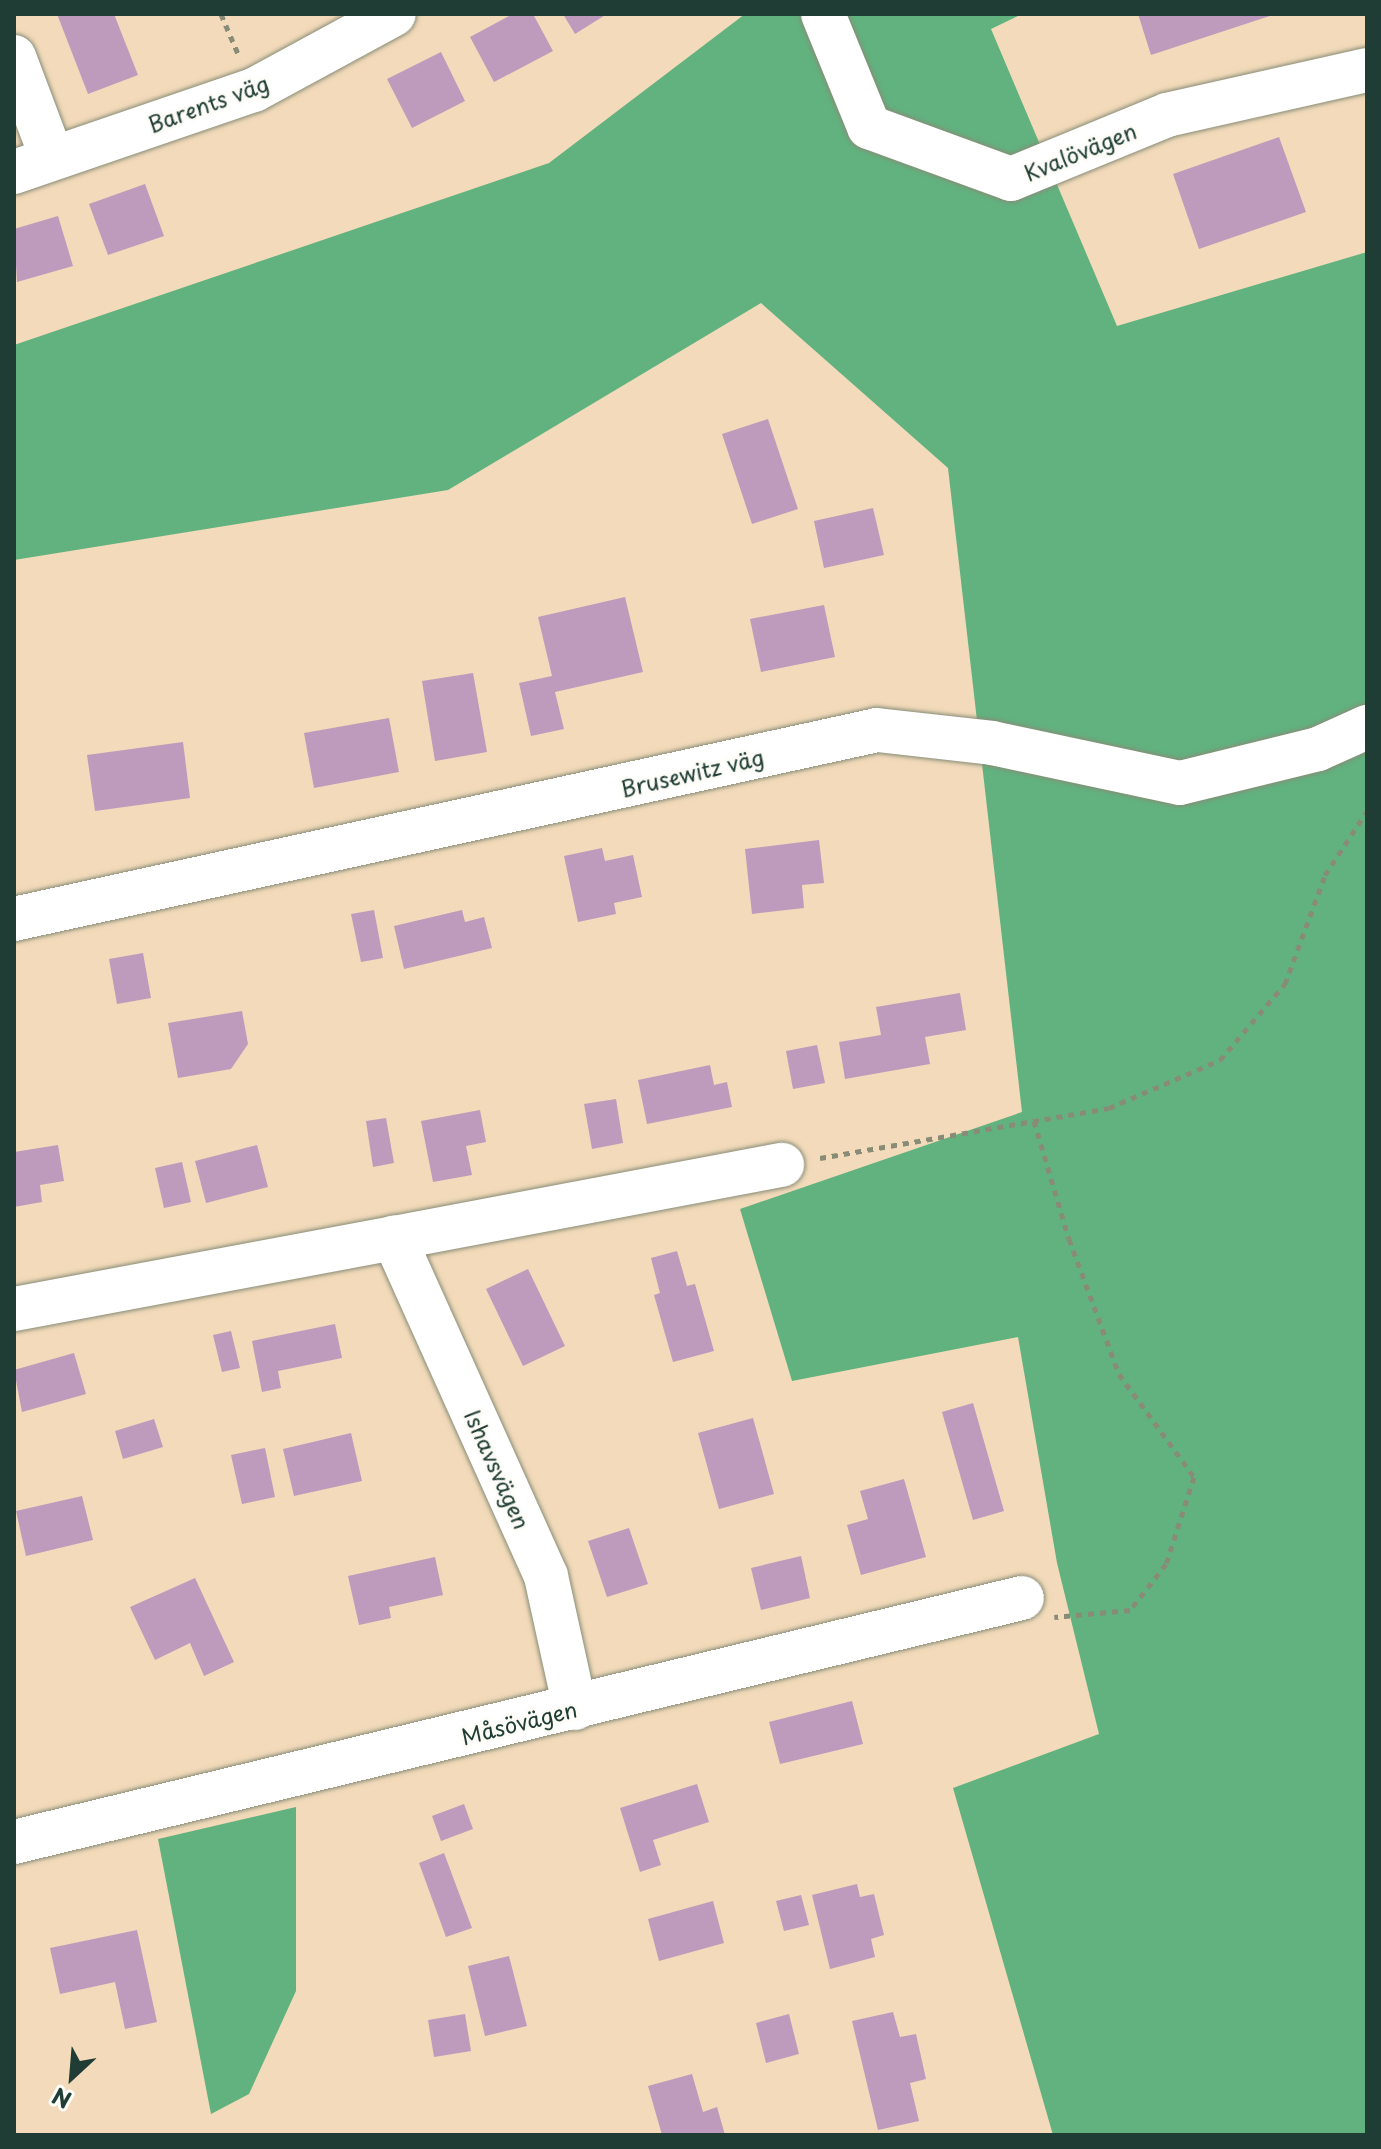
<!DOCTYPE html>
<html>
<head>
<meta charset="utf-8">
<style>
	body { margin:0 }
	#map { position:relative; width:1381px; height:2149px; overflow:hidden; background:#f2daba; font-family:"Playpen Sans",sans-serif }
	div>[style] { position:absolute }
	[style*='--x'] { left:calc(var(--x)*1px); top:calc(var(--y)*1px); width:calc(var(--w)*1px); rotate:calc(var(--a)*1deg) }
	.forest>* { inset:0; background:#61b27f }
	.building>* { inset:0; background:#be9bbc }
	.path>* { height:5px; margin-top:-2.5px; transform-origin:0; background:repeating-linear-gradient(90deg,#888c77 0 6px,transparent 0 12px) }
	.roads { filter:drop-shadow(0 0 2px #888c77) drop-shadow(0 0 2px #888c77) }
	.minor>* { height:44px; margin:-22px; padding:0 22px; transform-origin:22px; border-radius:22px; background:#fff }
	span { translate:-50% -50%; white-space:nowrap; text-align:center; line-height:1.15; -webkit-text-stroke:6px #fdfcf7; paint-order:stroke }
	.street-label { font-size:22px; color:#1f3d34 }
	.frame { position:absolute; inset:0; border:16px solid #1f3d34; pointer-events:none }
	.north { position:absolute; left:32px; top:2037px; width:80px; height:80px; -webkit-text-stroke:6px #fdfcf7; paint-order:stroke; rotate:206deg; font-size:22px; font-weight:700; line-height:32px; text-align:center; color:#1f3d34 }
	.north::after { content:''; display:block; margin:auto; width:28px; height:36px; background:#1f3d34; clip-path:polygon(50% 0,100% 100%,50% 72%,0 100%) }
</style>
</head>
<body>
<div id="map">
	<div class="forest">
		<div style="clip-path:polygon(745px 14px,1022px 14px,991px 29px,1117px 326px,1367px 252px,1367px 2135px,1053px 2135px,953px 1788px,1099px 1734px,1057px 1563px,1018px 1337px,792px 1381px,740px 1209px,1022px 1112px,948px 468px,761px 303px,448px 490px,14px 560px,14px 345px,549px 163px)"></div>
		<div style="clip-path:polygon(296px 1807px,296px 1991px,249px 2094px,211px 2114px,158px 1839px)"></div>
	</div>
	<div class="building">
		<div style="clip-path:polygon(57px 14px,114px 14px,138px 75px,88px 94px)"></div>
		<div style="clip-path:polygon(513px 14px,533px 14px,553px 51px,494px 82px,470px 37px)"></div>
		<div style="clip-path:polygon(563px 14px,607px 14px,575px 34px)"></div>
		<div style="clip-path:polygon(1138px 14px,1273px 14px,1273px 15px,1151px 55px)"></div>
		<div style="clip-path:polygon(441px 52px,465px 101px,412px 128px,387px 79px)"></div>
		<div style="clip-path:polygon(1279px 137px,1306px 212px,1199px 249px,1173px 174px)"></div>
		<div style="clip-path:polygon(145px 184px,164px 236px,108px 255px,89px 204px)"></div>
		<div style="clip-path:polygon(58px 216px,73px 266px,17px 282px,14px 229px)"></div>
		<div style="clip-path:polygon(768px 419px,798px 509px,752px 524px,722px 434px)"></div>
		<div style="clip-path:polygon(873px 508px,884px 555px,824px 568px,814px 521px)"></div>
		<div style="clip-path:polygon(625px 597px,643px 672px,555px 692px,564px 729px,531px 736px,519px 683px,552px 676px,538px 617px)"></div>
		<div style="clip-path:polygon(824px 605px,835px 657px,761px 672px,750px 619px)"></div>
		<div style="clip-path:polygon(473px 673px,487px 752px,435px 761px,422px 681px)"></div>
		<div style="clip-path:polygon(389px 718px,399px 772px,314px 788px,304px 733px)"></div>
		<div style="clip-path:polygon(183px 742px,190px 798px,95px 811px,87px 755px)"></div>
		<div style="clip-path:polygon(819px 840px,824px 883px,802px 885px,804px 908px,752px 914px,745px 849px)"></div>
		<div style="clip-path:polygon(602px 848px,605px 861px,633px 855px,642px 897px,614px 903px,616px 914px,578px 922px,564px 856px)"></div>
		<div style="clip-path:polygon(374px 910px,383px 958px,361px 962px,351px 914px)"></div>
		<div style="clip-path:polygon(462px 910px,465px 922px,484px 917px,492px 948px,404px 969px,394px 926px)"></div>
		<div style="clip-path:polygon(143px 953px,151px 998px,117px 1004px,109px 959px)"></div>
		<div style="clip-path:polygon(960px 993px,966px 1030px,925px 1037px,930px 1064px,845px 1079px,839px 1042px,881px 1035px,876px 1007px)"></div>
		<div style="clip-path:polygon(242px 1011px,248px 1044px,231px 1069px,178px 1078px,168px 1023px)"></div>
		<div style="clip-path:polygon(817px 1045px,825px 1083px,793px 1089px,786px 1051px)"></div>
		<div style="clip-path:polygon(710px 1065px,714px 1085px,727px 1082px,732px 1107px,647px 1124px,638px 1080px)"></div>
		<div style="clip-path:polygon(616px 1099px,623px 1143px,592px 1149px,584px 1104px)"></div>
		<div style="clip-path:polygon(480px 1110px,486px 1142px,466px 1146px,472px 1175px,433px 1182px,421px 1121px)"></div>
		<div style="clip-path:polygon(386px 1118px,394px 1163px,373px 1167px,366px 1121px)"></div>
		<div style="clip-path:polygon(58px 1145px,64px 1181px,40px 1185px,42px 1202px,14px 1207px,14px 1152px)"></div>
		<div style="clip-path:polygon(257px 1145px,268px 1187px,206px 1203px,195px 1161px)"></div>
		<div style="clip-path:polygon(182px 1162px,191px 1202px,164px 1208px,155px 1168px)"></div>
		<div style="clip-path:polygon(677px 1251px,687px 1286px,695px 1284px,714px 1351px,673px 1362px,654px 1295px,660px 1293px,651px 1258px)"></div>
		<div style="clip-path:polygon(528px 1269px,565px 1346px,523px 1366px,486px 1289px)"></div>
		<div style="clip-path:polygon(335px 1324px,342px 1358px,278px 1371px,281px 1388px,262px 1392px,252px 1341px)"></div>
		<div style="clip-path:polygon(231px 1331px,240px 1368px,222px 1372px,213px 1335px)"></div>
		<div style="clip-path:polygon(74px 1353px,86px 1394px,22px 1412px,14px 1370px)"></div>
		<div style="clip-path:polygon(973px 1403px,1004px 1511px,973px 1520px,942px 1412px)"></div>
		<div style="clip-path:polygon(753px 1418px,774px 1494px,719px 1509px,698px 1433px)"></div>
		<div style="clip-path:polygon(154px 1419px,163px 1447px,123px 1459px,115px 1431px)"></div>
		<div style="clip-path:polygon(351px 1433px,362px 1481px,294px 1496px,283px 1449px)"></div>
		<div style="clip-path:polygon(265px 1448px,275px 1497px,242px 1504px,231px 1455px)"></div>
		<div style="clip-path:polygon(904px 1479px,926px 1557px,861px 1575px,847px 1525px,868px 1519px,860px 1491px)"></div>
		<div style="clip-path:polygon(82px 1496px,93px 1540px,26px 1556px,16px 1511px)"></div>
		<div style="clip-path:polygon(629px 1528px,648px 1584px,607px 1597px,588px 1541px)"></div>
		<div style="clip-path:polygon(801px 1556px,810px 1598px,761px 1610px,751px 1568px)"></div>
		<div style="clip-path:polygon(435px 1557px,443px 1595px,389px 1607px,391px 1618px,359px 1625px,348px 1576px)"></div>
		<div style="clip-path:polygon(195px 1578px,234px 1662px,204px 1676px,190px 1643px,155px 1660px,130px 1607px)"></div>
		<div style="clip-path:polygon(852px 1701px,863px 1744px,780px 1764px,769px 1722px)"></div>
		<div style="clip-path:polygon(697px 1784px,709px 1822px,653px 1840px,661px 1865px,640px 1872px,620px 1808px)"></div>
		<div style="clip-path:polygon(464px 1804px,473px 1829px,441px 1841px,432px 1816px)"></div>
		<div style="clip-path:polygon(444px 1853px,472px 1928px,446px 1937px,419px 1863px)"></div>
		<div style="clip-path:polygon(857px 1884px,860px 1897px,874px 1894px,884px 1935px,871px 1939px,875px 1957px,830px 1969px,812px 1895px)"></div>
		<div style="clip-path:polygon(801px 1895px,809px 1925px,784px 1931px,776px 1901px)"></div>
		<div style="clip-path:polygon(713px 1901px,724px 1943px,659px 1961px,648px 1919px)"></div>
		<div style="clip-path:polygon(137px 1930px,157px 2022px,125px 2029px,115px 1982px,60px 1994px,50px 1948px)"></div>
		<div style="clip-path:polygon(509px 1956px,527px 2026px,485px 2036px,468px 1966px)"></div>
		<div style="clip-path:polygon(893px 2012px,900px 2037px,916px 2034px,926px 2079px,910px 2083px,919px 2121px,878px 2130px,852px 2021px)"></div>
		<div style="clip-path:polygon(465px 2014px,471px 2051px,434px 2057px,428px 2020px)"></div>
		<div style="clip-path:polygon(789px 2014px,799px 2054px,766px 2063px,756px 2023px)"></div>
		<div style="clip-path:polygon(692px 2074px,703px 2112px,717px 2107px,725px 2135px,662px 2135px,648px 2086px)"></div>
	</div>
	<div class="path">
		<div style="--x:221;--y:14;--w:46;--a:66.8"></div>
		<div style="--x:1034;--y:1121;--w:123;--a:73.5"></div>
		<div style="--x:1069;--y:1239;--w:144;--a:69.7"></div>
		<div style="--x:1119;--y:1374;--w:127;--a:53.9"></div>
		<div style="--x:1194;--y:1477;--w:91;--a:107.8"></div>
		<div style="--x:1166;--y:1564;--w:58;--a:128"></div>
		<div style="--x:1130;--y:1610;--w:76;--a:174.7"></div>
		<div style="--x:820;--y:1158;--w:293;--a:-9.8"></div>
		<div style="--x:1109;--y:1108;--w:121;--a:-23.4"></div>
		<div style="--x:1220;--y:1060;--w:100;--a:-49.5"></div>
		<div style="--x:1285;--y:984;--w:116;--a:-69.8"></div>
		<div style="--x:1325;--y:875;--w:77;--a:-56.7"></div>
	</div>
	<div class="roads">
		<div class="minor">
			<div style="--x:823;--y:14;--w:122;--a:67.8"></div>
			<div style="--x:869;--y:127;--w:151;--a:20.1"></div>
			<div style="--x:1011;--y:179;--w:169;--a:-22.3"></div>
			<div style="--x:1167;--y:115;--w:205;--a:-12.7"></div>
			<div style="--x:14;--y:57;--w:108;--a:69.4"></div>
			<div style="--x:14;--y:172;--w:254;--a:-18.9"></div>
			<div style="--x:254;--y:90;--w:159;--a:-28.5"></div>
			<div style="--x:14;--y:919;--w:883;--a:-12.35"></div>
			<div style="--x:877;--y:730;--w:116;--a:6.4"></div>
			<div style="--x:992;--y:743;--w:192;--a:12"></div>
			<div style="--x:1180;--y:783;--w:142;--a:-13.8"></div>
			<div style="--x:1318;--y:749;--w:54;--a:-24.2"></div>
			<div style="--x:14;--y:1309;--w:387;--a:-10.6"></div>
			<div style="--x:575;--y:1708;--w:135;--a:-102.4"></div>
			<div style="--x:546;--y:1576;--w:371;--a:-114.2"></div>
			<div style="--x:394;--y:1238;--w:395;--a:-10.7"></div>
			<div style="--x:14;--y:1842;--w:1037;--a:-13.61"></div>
		</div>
	</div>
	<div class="street-label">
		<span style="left:208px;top:103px;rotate:-20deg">Barents väg</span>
		<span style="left:1080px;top:151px;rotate:-22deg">Kvalövägen</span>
		<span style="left:692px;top:772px;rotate:-13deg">Brusewitz väg</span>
		<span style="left:498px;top:1469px;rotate:66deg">Ishavsvägen</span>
		<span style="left:519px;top:1722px;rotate:-14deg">Måsövägen</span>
	</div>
	<div class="frame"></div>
	<div class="north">N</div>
</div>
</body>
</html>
